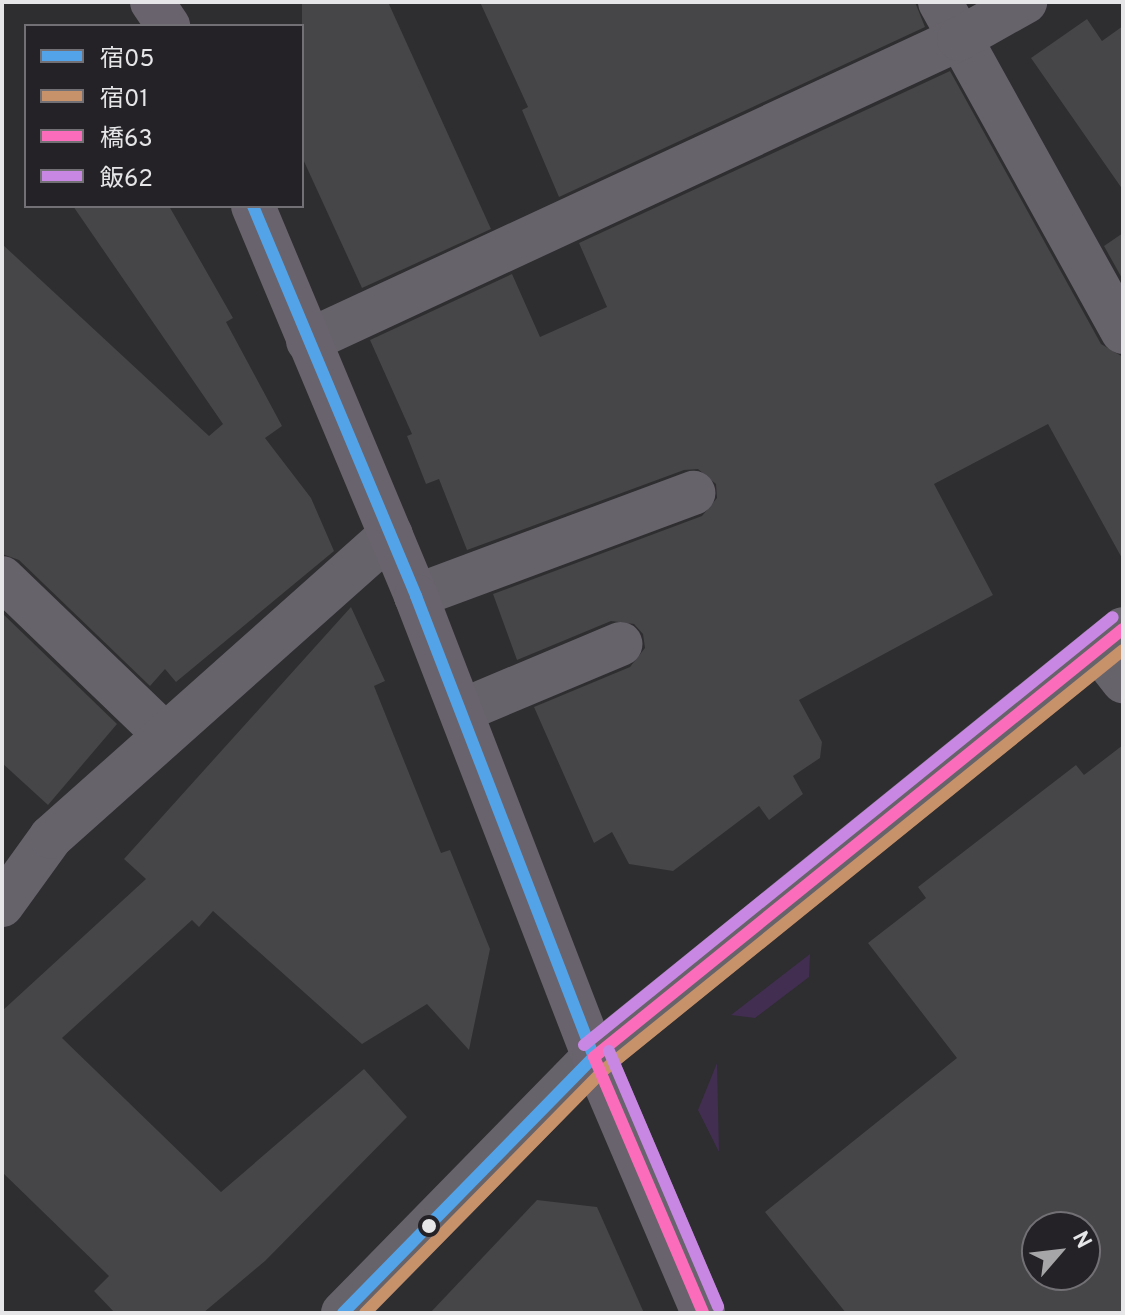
<!DOCTYPE html>
<html>
<head>
<meta charset="utf-8">
<style>
	body { margin:0 }
	#map { position:relative; width:1125px; height:1315px; overflow:hidden; background:#2e2d2f; font-family:Overpass,"Noto Sans JP",sans-serif }
	div>[style] { position:absolute }
	[style*='--x'] { left:calc(var(--x)*1px); top:calc(var(--y)*1px); width:calc(var(--w)*1px); rotate:calc(var(--a)*1deg) }
	.green>* { inset:0; background:#412e51 }
	.building>* { inset:0; background:#464547 }
	.minor>* { height:44px; margin:-22px; padding:0 22px; transform-origin:22px; border-radius:22px; background:#67636b }
	.major>* { height:44px; margin:-22px; padding:0 22px; transform-origin:22px; border-radius:22px; background:#68636c }
	.bus-1>* { height:12px; margin:-6px; padding:0 6px; transform-origin:6px; border-radius:6px; background:#53a3e8 }
	.bus-2>* { height:12px; margin:-6px; padding:0 6px; transform-origin:6px; border-radius:6px; background:#c7916a }
	.bus-3>* { height:12px; margin:-6px; padding:0 6px; transform-origin:6px; border-radius:6px; background:#fb6dba }
	.bus-4>* { height:12px; margin:-6px; padding:0 6px; transform-origin:6px; border-radius:6px; background:#c787e3 }
	.dots>* { width:22px; height:22px; translate:-50% -50%; box-sizing:border-box; border:4px solid #242226; border-radius:50% }
	span { translate:-50% -50%; white-space:nowrap; text-align:center; line-height:1.15; -webkit-text-stroke:7px #242226; paint-order:stroke }
	.frame { position:absolute; inset:0; border:4px solid #e6e5e8; pointer-events:none }
	.legend { position:absolute; left:24px; top:24px; width:280px; height:184px; box-sizing:border-box; background:#242226; border:2px solid #727074; margin:0; padding:10px 14px; list-style:none; font-size:24px; color:#e6e5e8 }
	.legend li { display:flex; align-items:center; gap:16px; height:40px }
	.legend b { width:40px; border:2px solid #727074 }
	.north { position:absolute; left:1021px; top:1211px; width:80px; height:80px; box-sizing:border-box; background:#242226; border:2px solid #727074; border-radius:50%; rotate:62deg; font-size:22px; font-weight:700; line-height:32px; text-align:center; color:#e6e5e8 }
	.north::after { content:''; display:block; margin:auto; width:28px; height:36px; background:#a6a5a7; clip-path:polygon(50% 0,100% 100%,50% 72%,0 100%) }
</style>
</head>
<body>
<div id="map">
	<div class="green">
		<div style="clip-path:polygon(810px 954px,809px 977px,755px 1018px,731px 1015px)"></div>
		<div style="clip-path:polygon(717px 1063px,719px 1152px,698px 1110px)"></div>
	</div>
	<div class="building">
		<div style="clip-path:polygon(302px 2px,388px 2px,491px 229px,362px 288px,302px 157px)"></div>
		<div style="clip-path:polygon(480px 2px,915px 2px,925px 27px,559px 197px,522px 110px,528px 107px)"></div>
		<div style="clip-path:polygon(1087px 19px,1102px 41px,1123px 26px,1123px 190px,1031px 58px)"></div>
		<div style="clip-path:polygon(950px 71px,1101px 344px,1123px 357px,1123px 560px,1048px 424px,934px 484px,993px 595px,799px 700px,822px 742px,820px 758px,793px 776px,803px 794px,769px 820px,759px 806px,673px 871px,629px 864px,612px 832px,594px 843px,534px 707px,630px 667px,645px 648px,643px 634px,634px 624px,611px 621px,517px 660px,493px 594px,702px 516px,717px 498px,716px 484px,698px 469px,684px 470px,467px 550px,439px 479px,426px 484px,407px 436px,412px 434px,370px 340px,512px 274px,540px 337px,607px 307px,579px 243px)"></div>
		<div style="clip-path:polygon(73px 206px,169px 206px,233px 318px,226px 322px,282px 426px,265px 438px,311px 498px,334px 551px,176px 682px,165px 669px,150px 686px,19px 560px,2px 554px,2px 244px,209px 436px,223px 424px)"></div>
		<div style="clip-path:polygon(1123px 233px,1123px 280px,1104px 246px)"></div>
		<div style="clip-path:polygon(351px 607px,385px 681px,374px 686px,441px 853px,450px 850px,490px 949px,469px 1050px,427px 1004px,362px 1044px,213px 911px,199px 927px,192px 920px,62px 1038px,221px 1192px,364px 1069px,407px 1117px,265px 1261px,203px 1313px,115px 1313px,94px 1291px,109px 1276px,2px 1172px,2px 1011px,146px 879px,124px 859px)"></div>
		<div style="clip-path:polygon(2px 613px,117px 724px,48px 805px,2px 763px)"></div>
		<div style="clip-path:polygon(evenodd,1123px 745px,1123px 1313px,846px 1313px,765px 1212px,957px 1058px,868px 943px,926px 898px,918px 887px,1076px 765px,1084px 775px,1123px 745px,1037px 1227px,1085px 1227px,1085px 1275px,1037px 1275px,1037px 1227px)"></div>
		<div style="clip-path:polygon(537px 1200px,597px 1207px,644px 1313px,430px 1313px)"></div>
	</div>
	<div class="minor">
		<div style="--x:940;--y:2;--w:377;--a:61"></div>
		<div style="--x:308;--y:341;--w:718;--a:-24.89"></div>
		<div style="--x:959;--y:39;--w:76;--a:-29.3"></div>
		<div style="--x:2;--y:578;--w:226;--a:43.9"></div>
		<div style="--x:416;--y:596;--w:296;--a:-20.4"></div>
		<div style="--x:1098;--y:649;--w:41;--a:52"></div>
		<div style="--x:461;--y:711;--w:173;--a:-22.8"></div>
		<div style="--x:2;--y:905;--w:84;--a:-54.2"></div>
		<div style="--x:51;--y:837;--w:455;--a:-41.7"></div>
		<div style="--x:343;--y:1313;--w:359;--a:-45.6"></div>
		<div style="--x:594;--y:1057;--w:680;--a:-38.98"></div>
	</div>
	<div class="major">
		<div style="--x:152;--y:2;--w:29;--a:56"></div>
		<div style="--x:253;--y:206;--w:423;--a:67.3"></div>
		<div style="--x:416;--y:596;--w:494;--a:68.9"></div>
		<div style="--x:594;--y:1057;--w:278;--a:66.9"></div>
	</div>
	<div class="bus-1">
		<div style="--x:253;--y:206;--w:423;--a:67.3"></div>
		<div style="--x:416;--y:596;--w:494;--a:68.9"></div>
		<div style="--x:343;--y:1313;--w:359;--a:-45.6"></div>
	</div>
	<div class="bus-2">
		<div style="--x:365;--y:1313;--w:342;--a:-45.5"></div>
		<div style="--x:605;--y:1069;--w:666;--a:-38.97"></div>
	</div>
	<div class="bus-3">
		<div style="--x:594;--y:1057;--w:680;--a:-38.98"></div>
		<div style="--x:594;--y:1057;--w:278;--a:66.9"></div>
	</div>
	<div class="bus-4">
		<div style="--x:584;--y:1045;--w:680;--a:-38.98"></div>
		<div style="--x:609;--y:1051;--w:278;--a:66.9"></div>
	</div>
	<div class="dots">
		<div style="left:429px;top:1226px;background:#e6e5e8"></div>
	</div>
	<div class="frame"></div>
	<ul class="legend">
	<li><b style="height:10px;background:#53a3e8"></b>宿05</li>
	<li><b style="height:10px;background:#c7916a"></b>宿01</li>
	<li><b style="height:10px;background:#fb6dba"></b>橋63</li>
	<li><b style="height:10px;background:#c787e3"></b>飯62</li>
	</ul>
	<div class="north">N</div>
</div>
</body>
</html>
